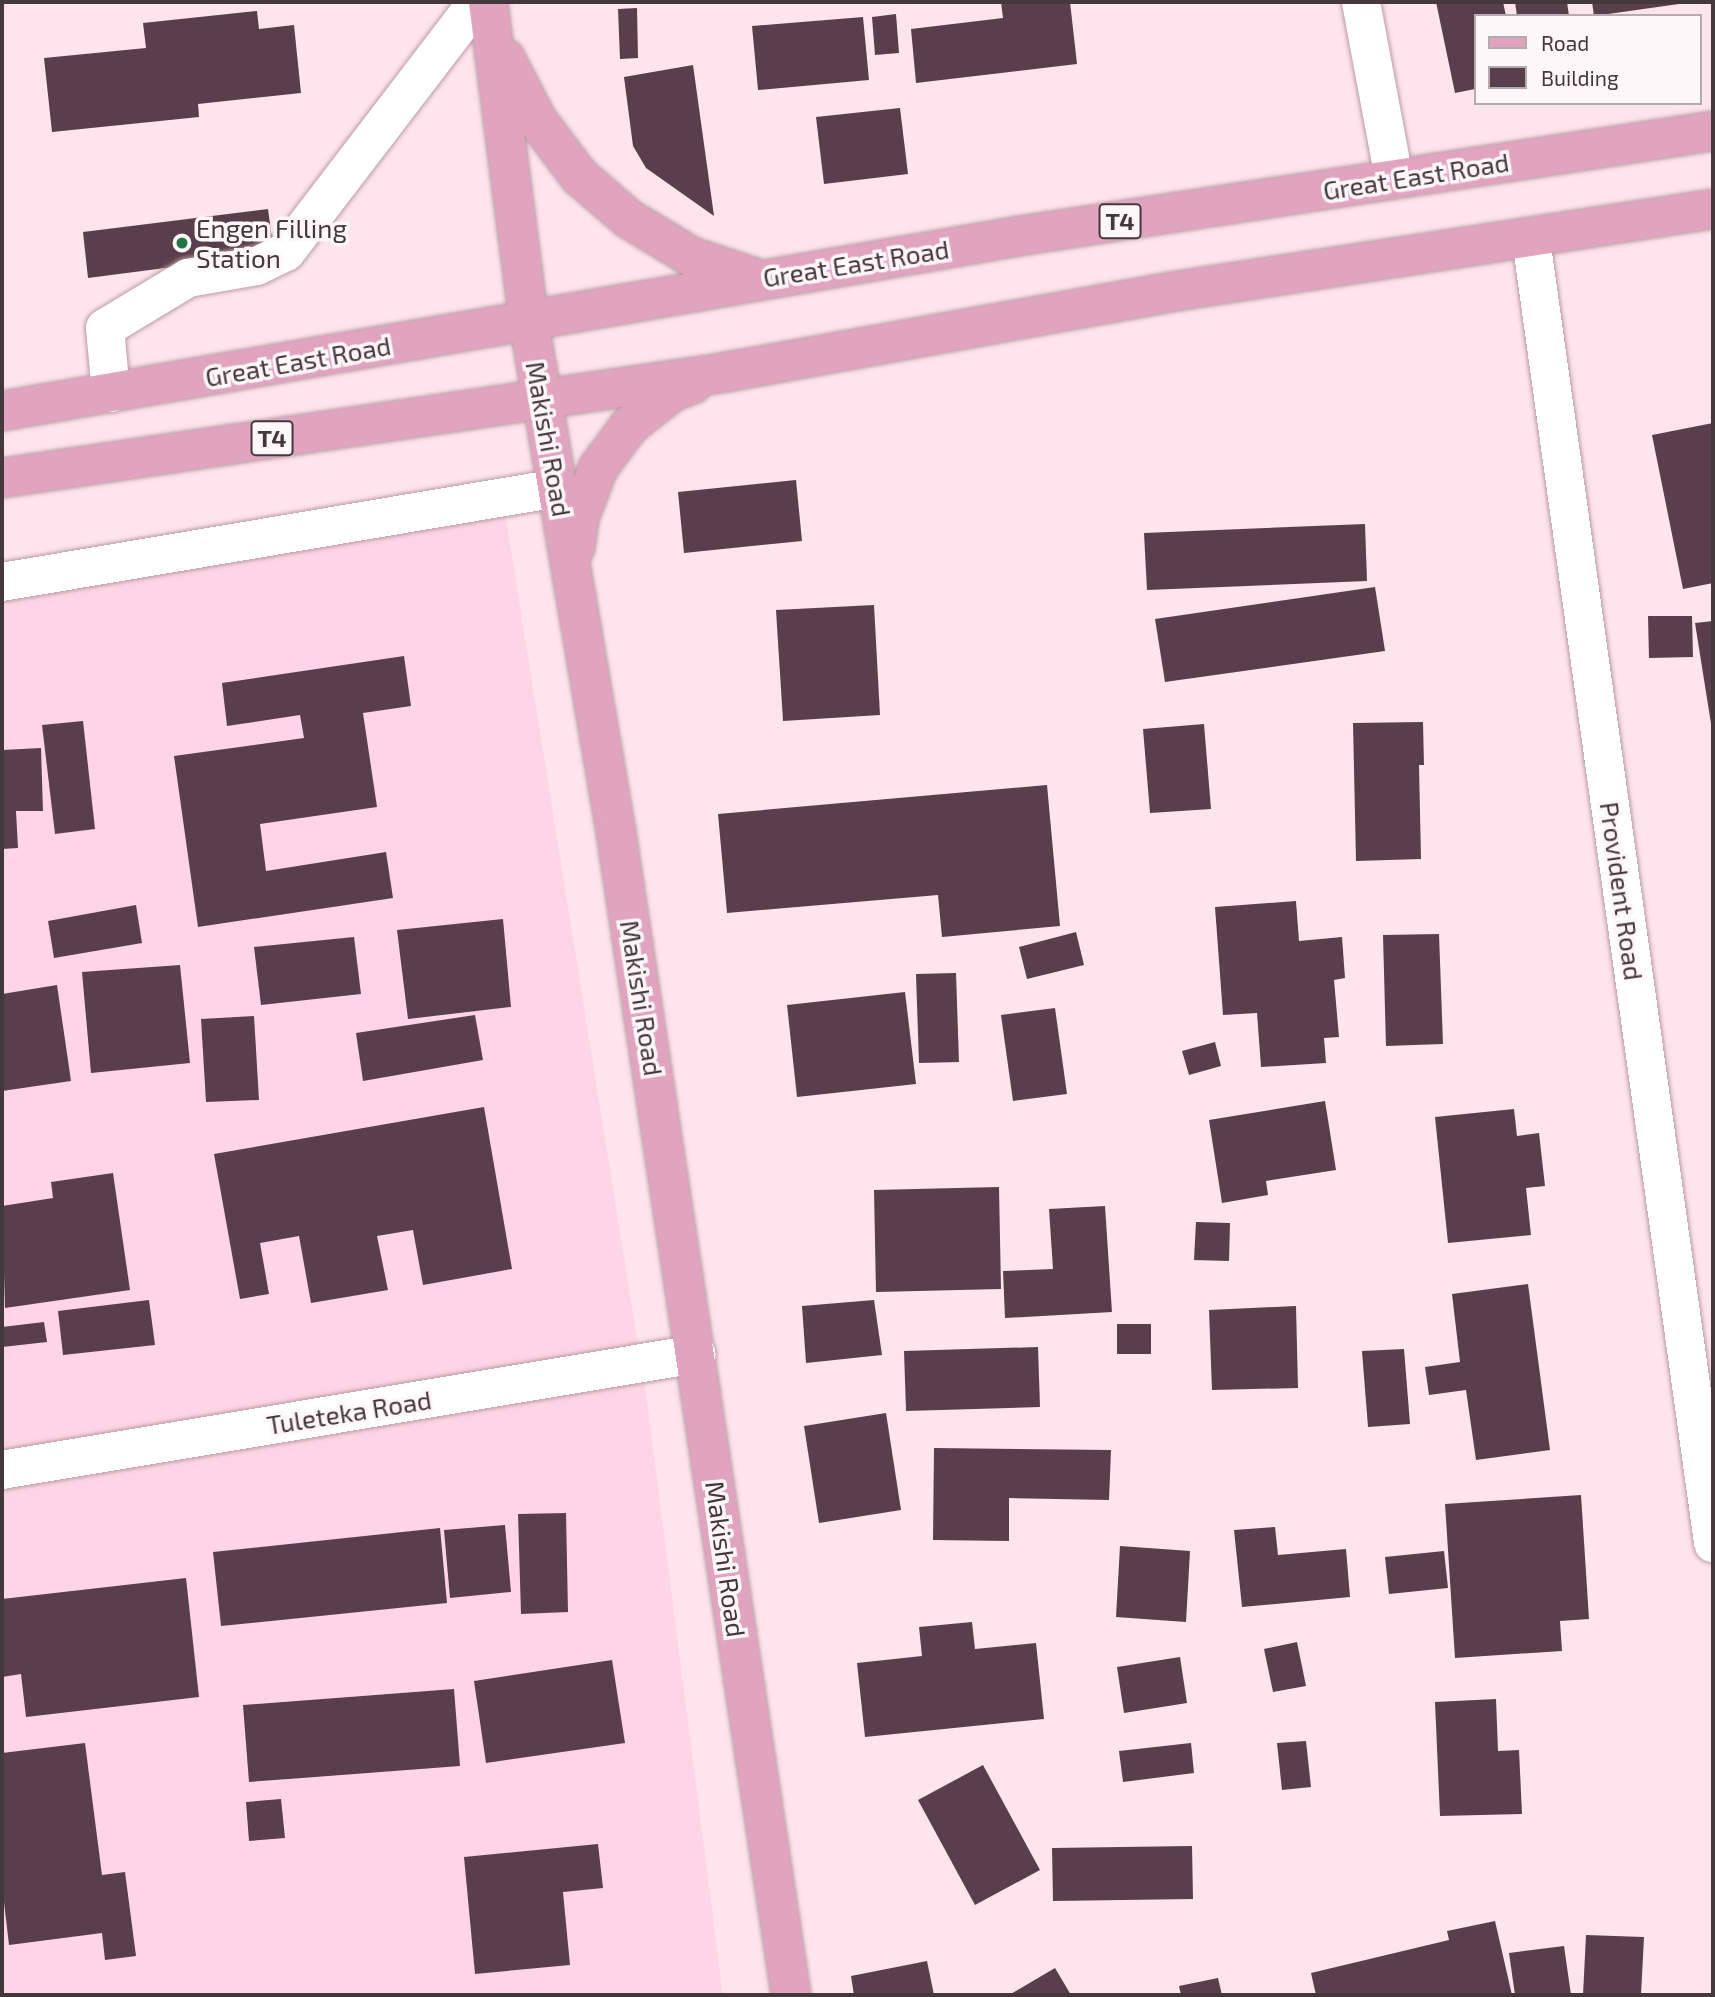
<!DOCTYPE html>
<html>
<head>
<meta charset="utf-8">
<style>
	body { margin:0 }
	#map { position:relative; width:1715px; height:1997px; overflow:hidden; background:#fee4ed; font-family:"Exo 2",sans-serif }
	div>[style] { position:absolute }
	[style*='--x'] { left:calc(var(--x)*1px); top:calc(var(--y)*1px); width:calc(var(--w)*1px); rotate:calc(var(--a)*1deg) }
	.built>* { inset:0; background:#fed5e4 }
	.building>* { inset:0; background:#593f49 }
	.roads { filter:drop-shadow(0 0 2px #ba9ba6) drop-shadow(0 0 2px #ba9ba6) }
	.minor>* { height:38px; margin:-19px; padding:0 19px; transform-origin:19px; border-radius:19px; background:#fff }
	.major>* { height:38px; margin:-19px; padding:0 19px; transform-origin:19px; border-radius:19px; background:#e1a4bf }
	.dots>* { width:19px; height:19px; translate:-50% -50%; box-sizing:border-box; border:4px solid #fef7fa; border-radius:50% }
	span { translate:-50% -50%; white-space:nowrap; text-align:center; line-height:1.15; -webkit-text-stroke:7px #fef7fa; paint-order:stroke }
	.shield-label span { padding:2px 5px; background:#fef7fa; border:2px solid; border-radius:5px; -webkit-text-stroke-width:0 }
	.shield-label { font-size:24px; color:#45383d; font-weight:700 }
	.street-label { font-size:26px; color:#45383d }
	.poi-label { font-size:26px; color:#45383d }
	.left { translate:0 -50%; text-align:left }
	.frame { position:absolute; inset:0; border:4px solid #45383d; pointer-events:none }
	.legend { position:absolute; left:1474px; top:14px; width:228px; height:91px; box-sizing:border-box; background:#fef7fa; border:2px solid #b4abae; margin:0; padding:9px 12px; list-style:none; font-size:21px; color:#45383d }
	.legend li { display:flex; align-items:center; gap:14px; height:35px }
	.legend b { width:35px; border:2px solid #b4abae }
</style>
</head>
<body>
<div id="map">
	<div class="built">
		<div style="clip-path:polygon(503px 500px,647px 1401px,723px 1995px,2px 1995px,2px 589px)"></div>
	</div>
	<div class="building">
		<div style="clip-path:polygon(1001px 2px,1070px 2px,1077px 64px,916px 83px,911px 29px,1003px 18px)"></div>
		<div style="clip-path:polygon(1436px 2px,1503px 2px,1506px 16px,1475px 16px,1475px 89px,1455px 93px)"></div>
		<div style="clip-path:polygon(1515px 2px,1567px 2px,1569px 16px,1517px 16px)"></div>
		<div style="clip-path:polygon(1592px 2px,1686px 2px,1686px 3px,1594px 16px)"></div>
		<div style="clip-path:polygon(637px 8px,638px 58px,620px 59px,618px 9px)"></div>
		<div style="clip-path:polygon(257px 11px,259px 29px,294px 25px,301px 93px,198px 104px,199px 117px,52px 132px,44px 58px,146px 48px,143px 23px)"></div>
		<div style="clip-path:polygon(896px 14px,899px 53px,875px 55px,872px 17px)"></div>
		<div style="clip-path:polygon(863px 17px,869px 80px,758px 90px,752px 26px)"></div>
		<div style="clip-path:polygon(693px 65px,714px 216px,646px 168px,633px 146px,624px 77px)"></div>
		<div style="clip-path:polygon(900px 108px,908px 174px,824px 184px,816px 117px)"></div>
		<div style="clip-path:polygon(268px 209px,274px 254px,88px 278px,83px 232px)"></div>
		<div style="clip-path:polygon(1713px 423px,1713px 583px,1683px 589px,1652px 435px)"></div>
		<div style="clip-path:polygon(796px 480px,802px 541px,684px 553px,678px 492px)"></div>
		<div style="clip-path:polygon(1365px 524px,1367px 581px,1147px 590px,1144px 533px)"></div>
		<div style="clip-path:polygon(1375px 587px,1385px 651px,1165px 682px,1155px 619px)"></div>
		<div style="clip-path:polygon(874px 605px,880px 715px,783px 721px,776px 610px)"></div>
		<div style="clip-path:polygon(1648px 616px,1692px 616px,1693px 657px,1649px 658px)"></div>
		<div style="clip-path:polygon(1713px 621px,1713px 730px,1712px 730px,1695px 623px)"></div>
		<div style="clip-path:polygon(404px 656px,411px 706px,363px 713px,377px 807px,260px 824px,266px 871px,386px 852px,393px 898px,198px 927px,174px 756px,304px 738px,300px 715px,227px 726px,222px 683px)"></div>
		<div style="clip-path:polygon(83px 721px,95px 829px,55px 834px,42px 725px)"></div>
		<div style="clip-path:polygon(1423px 722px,1424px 765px,1419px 765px,1421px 859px,1356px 861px,1353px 723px)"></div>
		<div style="clip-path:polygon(1204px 724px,1211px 809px,1150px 813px,1143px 729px)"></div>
		<div style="clip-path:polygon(41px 748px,43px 811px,16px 811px,18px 848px,2px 849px,2px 750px)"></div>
		<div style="clip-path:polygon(1047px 785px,1060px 926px,942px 937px,938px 895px,727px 913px,718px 814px)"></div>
		<div style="clip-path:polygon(1296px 901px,1299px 941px,1342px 937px,1345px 978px,1334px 980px,1339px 1037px,1324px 1038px,1326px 1063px,1261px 1067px,1257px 1013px,1223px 1015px,1215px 907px)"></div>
		<div style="clip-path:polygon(136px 905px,142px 943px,54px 958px,48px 921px)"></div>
		<div style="clip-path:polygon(503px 919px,511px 1007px,408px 1019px,397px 930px)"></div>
		<div style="clip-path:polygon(1076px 932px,1084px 965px,1027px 979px,1019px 947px)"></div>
		<div style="clip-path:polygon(1439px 934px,1443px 1044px,1386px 1046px,1383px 935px)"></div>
		<div style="clip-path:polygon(354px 937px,361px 994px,261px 1005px,254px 947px)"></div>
		<div style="clip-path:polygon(180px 965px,190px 1063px,91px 1073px,82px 972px)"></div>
		<div style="clip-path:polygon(956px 973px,959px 1062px,919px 1063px,916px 974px)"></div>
		<div style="clip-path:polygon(57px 985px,71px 1081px,2px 1091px,2px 994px)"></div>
		<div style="clip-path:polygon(905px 992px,916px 1084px,797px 1097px,787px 1005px)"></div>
		<div style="clip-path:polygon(1055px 1008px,1067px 1094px,1013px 1101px,1001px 1015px)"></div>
		<div style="clip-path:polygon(475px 1015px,483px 1060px,363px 1081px,356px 1033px)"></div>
		<div style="clip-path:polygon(254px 1016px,259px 1100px,206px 1102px,201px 1019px)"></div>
		<div style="clip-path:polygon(1215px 1042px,1221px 1066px,1189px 1075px,1182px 1051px)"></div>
		<div style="clip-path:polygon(1325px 1101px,1336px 1170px,1266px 1181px,1268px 1195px,1222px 1203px,1209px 1120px)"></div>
		<div style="clip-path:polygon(484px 1107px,512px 1269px,423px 1285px,413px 1230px,377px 1236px,388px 1290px,311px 1303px,299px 1236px,260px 1243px,269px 1294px,240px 1299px,214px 1154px)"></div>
		<div style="clip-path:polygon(1514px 1109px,1517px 1136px,1539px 1133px,1545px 1186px,1526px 1188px,1531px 1235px,1448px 1243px,1435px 1117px)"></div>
		<div style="clip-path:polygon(113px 1173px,130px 1290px,5px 1308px,2px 1206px,53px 1198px,51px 1182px)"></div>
		<div style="clip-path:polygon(999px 1187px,1001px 1289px,876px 1292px,874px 1190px)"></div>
		<div style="clip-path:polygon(1105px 1206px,1112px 1312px,1005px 1318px,1003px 1271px,1053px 1269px,1049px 1209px)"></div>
		<div style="clip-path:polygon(1196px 1222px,1230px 1223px,1229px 1261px,1194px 1260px)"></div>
		<div style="clip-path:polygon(1528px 1284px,1550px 1450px,1476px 1460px,1466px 1390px,1429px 1395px,1425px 1367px,1460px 1362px,1452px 1294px)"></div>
		<div style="clip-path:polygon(149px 1300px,155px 1345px,63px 1355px,58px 1311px)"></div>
		<div style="clip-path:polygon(874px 1300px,882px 1355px,806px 1363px,802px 1306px)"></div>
		<div style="clip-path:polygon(1296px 1306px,1298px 1388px,1212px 1390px,1209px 1310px)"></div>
		<div style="clip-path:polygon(44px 1322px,47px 1342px,2px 1347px,2px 1327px)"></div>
		<div style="clip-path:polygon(1117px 1324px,1151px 1324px,1151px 1354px,1117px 1354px)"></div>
		<div style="clip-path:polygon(1038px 1347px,1040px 1407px,906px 1411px,904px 1351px)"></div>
		<div style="clip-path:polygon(1404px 1349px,1410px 1424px,1368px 1427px,1362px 1351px)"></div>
		<div style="clip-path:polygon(886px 1413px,901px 1510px,819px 1523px,804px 1426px)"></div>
		<div style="clip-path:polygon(934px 1448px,1111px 1450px,1109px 1500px,1009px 1498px,1009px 1541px,933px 1540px)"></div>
		<div style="clip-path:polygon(1581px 1495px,1589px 1619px,1560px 1621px,1562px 1651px,1455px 1658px,1445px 1504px)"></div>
		<div style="clip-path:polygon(566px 1513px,568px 1612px,521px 1614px,518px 1514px)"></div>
		<div style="clip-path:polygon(505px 1525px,511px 1592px,450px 1598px,444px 1530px)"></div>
		<div style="clip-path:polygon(1275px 1527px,1278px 1555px,1346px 1549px,1350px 1597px,1242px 1607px,1234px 1530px)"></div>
		<div style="clip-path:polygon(440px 1528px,447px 1603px,221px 1626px,213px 1552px)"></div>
		<div style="clip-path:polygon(1120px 1546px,1190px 1551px,1186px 1622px,1116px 1617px)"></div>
		<div style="clip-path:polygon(1444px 1551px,1448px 1588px,1389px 1594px,1385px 1557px)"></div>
		<div style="clip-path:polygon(186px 1578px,199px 1697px,26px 1717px,21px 1674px,2px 1677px,2px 1599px)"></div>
		<div style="clip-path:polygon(972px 1622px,975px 1649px,1036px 1643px,1044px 1719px,865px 1737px,857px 1663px,922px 1656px,919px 1627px)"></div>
		<div style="clip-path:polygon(1297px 1642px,1306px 1686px,1273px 1692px,1264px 1649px)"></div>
		<div style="clip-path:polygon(1180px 1657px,1187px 1703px,1124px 1713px,1117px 1667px)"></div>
		<div style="clip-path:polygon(612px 1660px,625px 1743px,486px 1763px,474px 1681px)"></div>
		<div style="clip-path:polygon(454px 1689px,460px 1766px,249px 1782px,243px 1705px)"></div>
		<div style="clip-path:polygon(1496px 1699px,1498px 1751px,1519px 1750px,1522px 1814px,1440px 1816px,1435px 1702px)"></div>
		<div style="clip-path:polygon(1306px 1741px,1311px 1787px,1282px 1790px,1277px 1743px)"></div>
		<div style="clip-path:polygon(85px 1743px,102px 1875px,125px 1872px,136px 1956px,105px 1960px,102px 1933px,9px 1945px,2px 1885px,2px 1753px)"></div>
		<div style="clip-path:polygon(1191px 1743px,1194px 1773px,1123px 1782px,1119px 1751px)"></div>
		<div style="clip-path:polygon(983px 1765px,1040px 1870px,975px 1905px,918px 1800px)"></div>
		<div style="clip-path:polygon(281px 1799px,285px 1838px,249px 1841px,246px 1802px)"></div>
		<div style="clip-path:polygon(598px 1844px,603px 1888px,563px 1892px,570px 1965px,475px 1974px,464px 1857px)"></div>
		<div style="clip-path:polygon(1192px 1846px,1193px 1899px,1053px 1901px,1052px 1848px)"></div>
		<div style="clip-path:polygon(1495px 1921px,1512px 1995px,1316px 1995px,1311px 1973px,1449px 1940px,1447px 1931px)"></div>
		<div style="clip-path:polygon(1586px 1935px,1644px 1937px,1641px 1995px,1583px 1995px)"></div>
		<div style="clip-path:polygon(1564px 1946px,1571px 1995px,1515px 1995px,1509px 1953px)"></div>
		<div style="clip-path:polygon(927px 1961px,934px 1995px,854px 1995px,851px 1976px)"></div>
		<div style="clip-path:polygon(1055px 1968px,1071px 1995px,1009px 1995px)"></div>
		<div style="clip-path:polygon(1218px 1978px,1222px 1995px,1181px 1995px,1179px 1986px)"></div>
	</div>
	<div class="roads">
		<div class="minor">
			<div style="--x:1361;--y:2;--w:180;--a:79.4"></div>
			<div style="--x:1531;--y:239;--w:1317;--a:82.05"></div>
			<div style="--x:111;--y:393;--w:65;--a:-95.3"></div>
			<div style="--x:105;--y:328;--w:97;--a:-31.1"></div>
			<div style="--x:188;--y:278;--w:70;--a:-9.9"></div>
			<div style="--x:257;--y:266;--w:32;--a:-26"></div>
			<div style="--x:286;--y:252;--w:315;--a:-52.6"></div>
			<div style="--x:2;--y:582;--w:564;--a:-9.6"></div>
			<div style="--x:2;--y:1470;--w:704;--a:-9.49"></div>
		</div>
		<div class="major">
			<div style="--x:488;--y:2;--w:323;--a:82.7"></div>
			<div style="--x:529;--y:322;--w:517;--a:80.32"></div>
			<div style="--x:616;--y:832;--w:1176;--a:81.44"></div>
			<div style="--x:505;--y:58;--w:70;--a:62.7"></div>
			<div style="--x:537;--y:120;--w:70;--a:53.1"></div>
			<div style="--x:579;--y:176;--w:66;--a:40.7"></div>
			<div style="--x:629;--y:219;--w:74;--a:31.1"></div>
			<div style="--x:692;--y:257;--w:66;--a:18.4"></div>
			<div style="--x:2;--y:411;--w:1032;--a:-9.76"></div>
			<div style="--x:1019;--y:236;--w:702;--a:-8.6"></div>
			<div style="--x:2;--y:478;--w:727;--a:-8.31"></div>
			<div style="--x:721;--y:373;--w:463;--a:-10.2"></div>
			<div style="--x:1177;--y:291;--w:542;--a:-8.7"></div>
			<div style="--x:575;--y:548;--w:30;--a:-82"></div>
			<div style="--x:579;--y:518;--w:53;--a:-69.2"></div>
			<div style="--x:598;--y:468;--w:54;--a:-53.3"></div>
			<div style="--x:630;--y:425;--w:53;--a:-38.2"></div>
			<div style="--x:672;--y:392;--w:22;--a:-21"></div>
		</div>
	</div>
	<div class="dots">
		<div style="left:182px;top:243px;background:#237546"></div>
	</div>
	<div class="shield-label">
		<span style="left:1120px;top:221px">T4</span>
		<span style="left:272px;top:438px">T4</span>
	</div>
	<div class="street-label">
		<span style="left:1416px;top:176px;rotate:-9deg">Great East Road</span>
		<span style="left:856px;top:263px;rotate:-9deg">Great East Road</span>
		<span style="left:298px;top:361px;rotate:-10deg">Great East Road</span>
		<span style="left:549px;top:439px;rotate:80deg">Makishi Road</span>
		<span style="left:1622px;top:891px;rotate:82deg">Provident Road</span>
		<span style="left:642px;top:998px;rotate:81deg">Makishi Road</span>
		<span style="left:349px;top:1412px;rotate:-9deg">Tuleteka Road</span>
		<span style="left:726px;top:1559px;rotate:82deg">Makishi Road</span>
	</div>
	<div class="poi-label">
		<span class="left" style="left:196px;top:243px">Engen Filling<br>Station</span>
	</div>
	<div class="frame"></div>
	<ul class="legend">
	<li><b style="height:9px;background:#e1a4bf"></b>Road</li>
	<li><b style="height:19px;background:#593f49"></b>Building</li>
	</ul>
</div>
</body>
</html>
